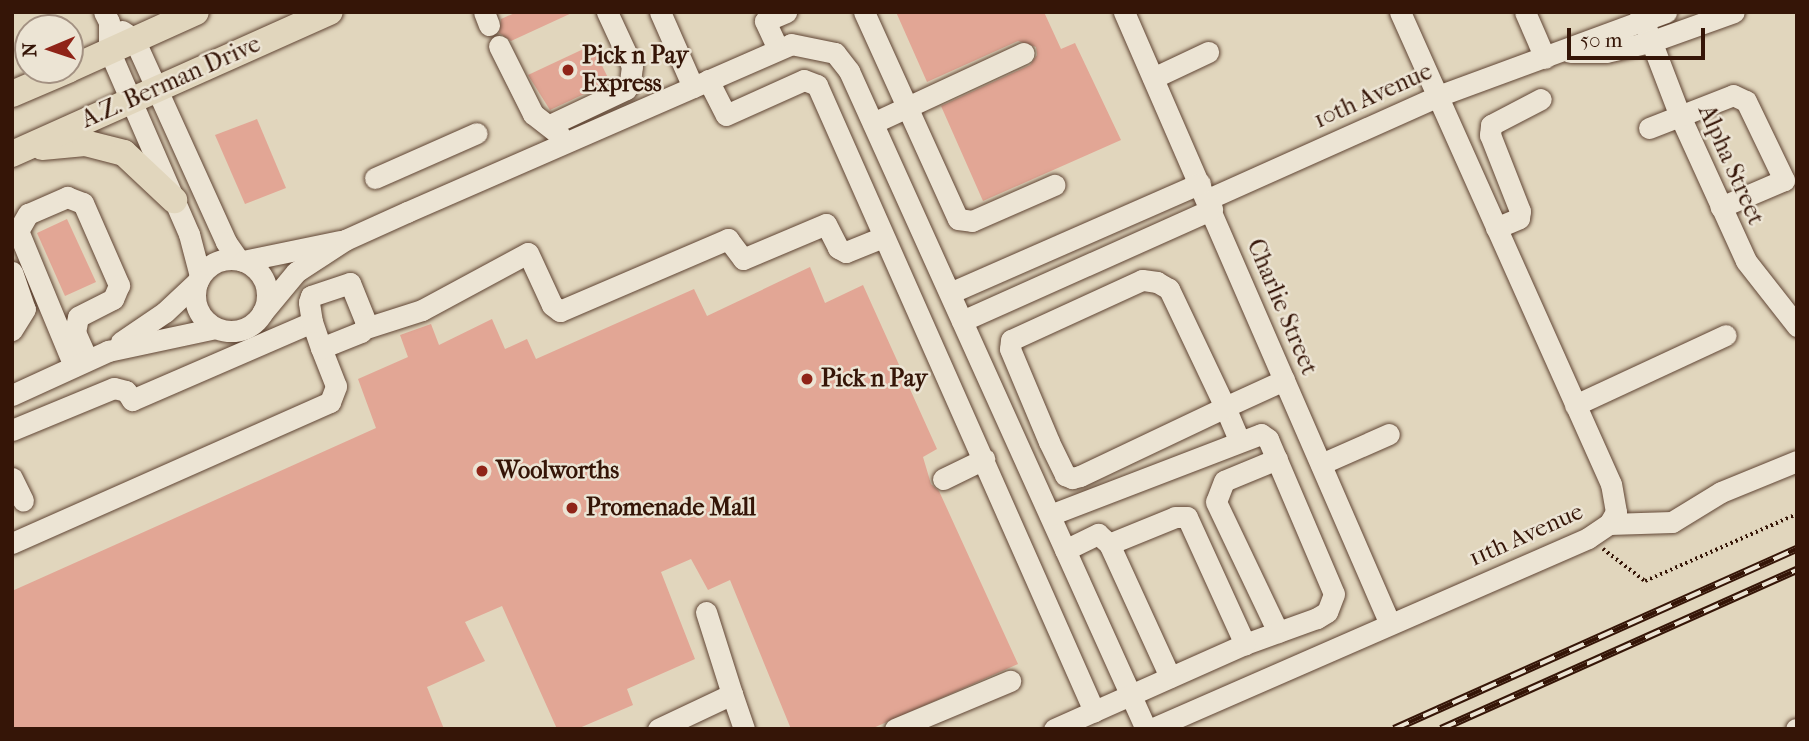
<!DOCTYPE html>
<html>
<head>
<meta charset="utf-8">
<style>
	body { margin:0 }
	#map { position:relative; width:1809px; height:741px; overflow:hidden; background:#e1d6bd; font-family:"IM FELL French Canon",serif }
	div>[style] { position:absolute }
	[style*='--x'] { left:calc(var(--x)*1px); top:calc(var(--y)*1px); width:calc(var(--w)*1px); rotate:calc(var(--a)*1deg) }
	.building>* { inset:0; background:#e2a695 }
	.path>* { height:3.5px; margin-top:-1.75px; transform-origin:0; background:repeating-linear-gradient(90deg,#351507 0 2px,transparent 0 5.5px) }
	.roads { filter:drop-shadow(0 0 2px #604534) drop-shadow(0 0 2px #604534) }
	.minor>* { height:21px; margin:-10.5px; padding:0 10.5px; transform-origin:10.5px; border-radius:10.5px; background:#ece4d4 }
	.minor>.ring { margin:-10.5px; padding:0; box-sizing:content-box; background:none; border:21px solid #ece4d4; border-radius:50% }
	.major>* { height:26px; margin:-13px; padding:0 13px; transform-origin:13px; border-radius:13px; background:#e1d6bd }
	.rail>* { height:8px; margin-top:-4px; transform-origin:0; background:repeating-linear-gradient(90deg,#ece4d4 0 16px,#351507 0 32px); box-sizing:border-box; border-block:2px solid #351507 }
	.dots>* { width:19px; height:19px; translate:-50% -50%; box-sizing:border-box; border:4px solid #ece4d4; border-radius:50% }
	span { translate:-50% -50%; white-space:nowrap; text-align:center; line-height:1.15; -webkit-text-stroke:5px #ece4d4; paint-order:stroke }
	.poi-label { font-size:24px; color:#351507; font-weight:700 }
	.left { translate:0 -50%; text-align:left }
	.street-label { font-size:24px; color:#351507 }
	.frame { position:absolute; inset:0; border:14px solid #351507; pointer-events:none }
	.north { position:absolute; left:14px; top:14px; width:70px; height:70px; box-sizing:border-box; background:#ece4d4; border:2px solid #a39182; border-radius:50%; rotate:268deg; font-size:19px; font-weight:700; line-height:28px; text-align:center; color:#351507 }
	.north::after { content:''; display:block; margin:auto; width:24px; height:32px; background:#8f2418; clip-path:polygon(50% 0,100% 100%,50% 72%,0 100%) }
	.scale { position:absolute; left:1567px; top:28px; width:138px; height:32px; box-sizing:border-box; border:4px solid #351507; border-top:0; padding-left:9px; font-size:21px; line-height:24px; white-space:nowrap; color:#351507; -webkit-text-stroke:5px #ece4d4; paint-order:stroke }
</style>
</head>
<body>
<div id="map">
	<div class="building">
		<div style="clip-path:polygon(517px 12px,574px 12px,511px 41px,499px 33px,501px 19px)"></div>
		<div style="clip-path:polygon(896px 12px,1044px 12px,1061px 49px,1075px 43px,1121px 140px,983px 201px,941px 106px,1030px 65px,1037px 55px,1036px 47px,1018px 41px,927px 82px)"></div>
		<div style="clip-path:polygon(592px 45px,610px 82px,550px 110px,528px 75px)"></div>
		<div style="clip-path:polygon(257px 119px,286px 188px,245px 204px,215px 135px)"></div>
		<div style="clip-path:polygon(67px 219px,96px 282px,65px 296px,37px 233px)"></div>
		<div style="clip-path:polygon(810px 267px,825px 303px,863px 285px,937px 449px,923px 457px,931px 484px,939px 491px,1018px 664px,871px 729px,791px 729px,730px 580px,708px 590px,691px 559px,661px 572px,695px 659px,627px 689px,633px 705px,577px 729px,557px 729px,502px 606px,465px 622px,485px 661px,427px 687px,444px 729px,12px 729px,12px 591px,376px 428px,358px 379px,408px 357px,400px 335px,431px 324px,439px 345px,492px 319px,505px 349px,527px 339px,536px 359px,694px 289px,707px 316px)"></div>
	</div>
	<div class="path">
		<div style="--x:1603;--y:549;--w:53;--a:37.3"></div>
		<div style="--x:1645;--y:581;--w:166;--a:-23.8"></div>
	</div>
	<div class="roads">
		<div class="minor">
			<div style="--x:104;--y:12;--w:11;--a:63"></div>
			<div style="--x:109;--y:22;--w:28;--a:90"></div>
			<div style="--x:109;--y:50;--w:201;--a:66.5"></div>
			<div style="--x:189;--y:234;--w:43;--a:75.3"></div>
			<div style="--x:484;--y:12;--w:14;--a:69"></div>
			<div style="--x:660;--y:12;--w:82;--a:66.3"></div>
			<div style="--x:864;--y:12;--w:227;--a:65.6"></div>
			<div style="--x:958;--y:219;--w:14;--a:8"></div>
			<div style="--x:972;--y:221;--w:90;--a:-23.7"></div>
			<div style="--x:1124;--y:12;--w:667;--a:66.51"></div>
			<div style="--x:1525;--y:12;--w:50;--a:66.5"></div>
			<div style="--x:1640;--y:12;--w:111;--a:69"></div>
			<div style="--x:1680;--y:116;--w:159;--a:65.5"></div>
			<div style="--x:1746;--y:261;--w:83;--a:51.9"></div>
			<div style="--x:122;--y:31;--w:14;--a:34"></div>
			<div style="--x:134;--y:39;--w:223;--a:65.6"></div>
			<div style="--x:226;--y:242;--w:21;--a:55"></div>
			<div style="--x:499;--y:46;--w:76;--a:63.4"></div>
			<div style="--x:533;--y:114;--w:33;--a:38"></div>
			<div style="--x:778;--y:49;--w:31;--a:-115"></div>
			<div style="--x:765;--y:21;--w:23;--a:-23"></div>
			<div style="--x:1570;--y:52;--w:36;--a:0"></div>
			<div style="--x:1606;--y:52;--w:45;--a:-12.8"></div>
			<div style="--x:1650;--y:42;--w:89;--a:-19.7"></div>
			<div style="--x:1153;--y:78;--w:61;--a:-25.3"></div>
			<div style="--x:708;--y:80;--w:39;--a:63"></div>
			<div style="--x:726;--y:115;--w:85;--a:-24.2"></div>
			<div style="--x:804;--y:80;--w:14;--a:21"></div>
			<div style="--x:817;--y:85;--w:685;--a:66.13"></div>
			<div style="--x:873;--y:123;--w:166;--a:-24.9"></div>
			<div style="--x:552;--y:124;--w:82;--a:-25.3"></div>
			<div style="--x:626;--y:89;--w:8;--a:-60"></div>
			<div style="--x:630;--y:82;--w:16;--a:-83"></div>
			<div style="--x:632;--y:66;--w:60;--a:-114.8"></div>
			<div style="--x:1649;--y:128;--w:90;--a:-21.4"></div>
			<div style="--x:1733;--y:95;--w:14;--a:25"></div>
			<div style="--x:1746;--y:101;--w:88;--a:64.3"></div>
			<div style="--x:1784;--y:180;--w:69;--a:156.8"></div>
			<div style="--x:375;--y:178;--w:111;--a:-23.8"></div>
			<div style="--x:1208;--y:199;--w:252;--a:-24.1"></div>
			<div style="--x:1438;--y:96;--w:243;--a:-20.2"></div>
			<div style="--x:1496;--y:228;--w:25;--a:-23"></div>
			<div style="--x:1519;--y:218;--w:7;--a:-82"></div>
			<div style="--x:1520;--y:211;--w:82;--a:-111.5"></div>
			<div style="--x:1490;--y:135;--w:10;--a:-84"></div>
			<div style="--x:1491;--y:125;--w:56;--a:-27.5"></div>
			<div class="ring" style="left:195px;top:259px;width:51px;height:51px"></div>
			<div style="--x:243;--y:261;--w:99;--a:-11.7"></div>
			<div style="--x:12;--y:272;--w:39;--a:71"></div>
			<div style="--x:25;--y:309;--w:25;--a:122"></div>
			<div style="--x:950;--y:293;--w:273;--a:-23.7"></div>
			<div style="--x:262;--y:313;--w:53;--a:-50.3"></div>
			<div style="--x:296;--y:272;--w:59;--a:-33.1"></div>
			<div style="--x:345;--y:240;--w:68;--a:-24.3"></div>
			<div style="--x:407;--y:212;--w:419;--a:-23.6"></div>
			<div style="--x:791;--y:44;--w:45;--a:11.6"></div>
			<div style="--x:835;--y:53;--w:23;--a:52"></div>
			<div style="--x:849;--y:71;--w:722;--a:65.71"></div>
			<div style="--x:962;--y:321;--w:274;--a:-24.1"></div>
			<div style="--x:366;--y:328;--w:59;--a:-17.8"></div>
			<div style="--x:422;--y:310;--w:120;--a:-28.3"></div>
			<div style="--x:528;--y:253;--w:57;--a:65.2"></div>
			<div style="--x:552;--y:305;--w:10;--a:37"></div>
			<div style="--x:560;--y:311;--w:183;--a:-23.2"></div>
			<div style="--x:728;--y:239;--w:25;--a:53"></div>
			<div style="--x:743;--y:259;--w:90;--a:-22.9"></div>
			<div style="--x:826;--y:224;--w:27;--a:63"></div>
			<div style="--x:838;--y:248;--w:9;--a:27"></div>
			<div style="--x:846;--y:252;--w:40;--a:-22"></div>
			<div style="--x:121;--y:342;--w:53;--a:-34.3"></div>
			<div style="--x:165;--y:312;--w:45;--a:-43.2"></div>
			<div style="--x:74;--y:366;--w:146;--a:-112.5"></div>
			<div style="--x:18;--y:231;--w:20;--a:-60"></div>
			<div style="--x:28;--y:214;--w:43;--a:-23.6"></div>
			<div style="--x:67;--y:197;--w:17;--a:21"></div>
			<div style="--x:83;--y:203;--w:90;--a:66.3"></div>
			<div style="--x:119;--y:285;--w:15;--a:113"></div>
			<div style="--x:113;--y:299;--w:39;--a:153"></div>
			<div style="--x:78;--y:317;--w:15;--a:101"></div>
			<div style="--x:75;--y:332;--w:30;--a:66"></div>
			<div style="--x:12;--y:395;--w:106;--a:-24.6"></div>
			<div style="--x:108;--y:351;--w:109;--a:-12.1"></div>
			<div style="--x:1575;--y:405;--w:166;--a:-24.9"></div>
			<div style="--x:12;--y:430;--w:110;--a:-22.4"></div>
			<div style="--x:114;--y:388;--w:12;--a:14"></div>
			<div style="--x:126;--y:391;--w:11;--a:56"></div>
			<div style="--x:132;--y:400;--w:196;--a:-23.4"></div>
			<div style="--x:1239;--y:440;--w:36;--a:-113"></div>
			<div style="--x:1225;--y:407;--w:131;--a:-115.4"></div>
			<div style="--x:1169;--y:289;--w:14;--a:-150"></div>
			<div style="--x:1157;--y:282;--w:15;--a:-172"></div>
			<div style="--x:1142;--y:280;--w:144;--a:155.4"></div>
			<div style="--x:1011;--y:340;--w:9;--a:96"></div>
			<div style="--x:1010;--y:349;--w:101;--a:67.2"></div>
			<div style="--x:1049;--y:442;--w:37;--a:64"></div>
			<div style="--x:1065;--y:475;--w:8;--a:23"></div>
			<div style="--x:1072;--y:478;--w:8;--a:-14"></div>
			<div style="--x:1080;--y:476;--w:161;--a:-25.4"></div>
			<div style="--x:1225;--y:407;--w:65;--a:-24.6"></div>
			<div style="--x:1277;--y:459;--w:57;--a:157.5"></div>
			<div style="--x:1224;--y:481;--w:22;--a:111"></div>
			<div style="--x:1216;--y:502;--w:144;--a:64.5"></div>
			<div style="--x:1321;--y:464;--w:74;--a:-23.8"></div>
			<div style="--x:12;--y:478;--w:25;--a:64"></div>
			<div style="--x:943;--y:479;--w:46;--a:-26"></div>
			<div style="--x:1050;--y:515;--w:226;--a:-21"></div>
			<div style="--x:1261;--y:434;--w:9;--a:36"></div>
			<div style="--x:1268;--y:439;--w:168;--a:66.9"></div>
			<div style="--x:1334;--y:594;--w:19;--a:111"></div>
			<div style="--x:1327;--y:612;--w:12;--a:149"></div>
			<div style="--x:1317;--y:618;--w:77;--a:160.1"></div>
			<div style="--x:1245;--y:644;--w:209;--a:156"></div>
			<div style="--x:1609;--y:524;--w:63;--a:-1.8"></div>
			<div style="--x:1672;--y:522;--w:57;--a:-31.5"></div>
			<div style="--x:1721;--y:492;--w:82;--a:-22.2"></div>
			<div style="--x:12;--y:543;--w:348;--a:-23.9"></div>
			<div style="--x:330;--y:402;--w:17;--a:-69"></div>
			<div style="--x:336;--y:386;--w:41;--a:-111.5"></div>
			<div style="--x:321;--y:348;--w:28;--a:-109"></div>
			<div style="--x:312;--y:322;--w:20;--a:-99"></div>
			<div style="--x:309;--y:302;--w:6;--a:-72"></div>
			<div style="--x:311;--y:296;--w:41;--a:-18.4"></div>
			<div style="--x:350;--y:283;--w:45;--a:68"></div>
			<div style="--x:367;--y:325;--w:9;--a:131"></div>
			<div style="--x:361;--y:332;--w:43;--a:158.2"></div>
			<div style="--x:1065;--y:550;--w:37;--a:-26"></div>
			<div style="--x:1098;--y:534;--w:15;--a:42"></div>
			<div style="--x:1170;--y:677;--w:146;--a:-114.6"></div>
			<div style="--x:1109;--y:544;--w:71;--a:-22.2"></div>
			<div style="--x:1175;--y:517;--w:12;--a:0"></div>
			<div style="--x:1187;--y:517;--w:140;--a:65.5"></div>
			<div style="--x:732;--y:694;--w:37;--a:71"></div>
			<div style="--x:658;--y:729;--w:82;--a:-25.3"></div>
			<div style="--x:732;--y:694;--w:86;--a:-107.6"></div>
			<div style="--x:895;--y:729;--w:125;--a:-22.7"></div>
			<div style="--x:1151;--y:729;--w:477;--a:-23.6"></div>
			<div style="--x:1588;--y:538;--w:25;--a:-34"></div>
			<div style="--x:1609;--y:524;--w:14;--a:-60"></div>
			<div style="--x:1616;--y:512;--w:28;--a:-100"></div>
			<div style="--x:1611;--y:484;--w:517;--a:-114.09"></div>
			<div style="--x:1796;--y:729;--w:1;--a:0"></div>
		</div>
		<div class="major">
			<div style="--x:70;--y:69;--w:138;--a:-24.3"></div>
			<div style="--x:12;--y:94;--w:61;--a:-23.2"></div>
			<div style="--x:42;--y:147;--w:43;--a:-5.3"></div>
			<div style="--x:85;--y:143;--w:40;--a:14.4"></div>
			<div style="--x:124;--y:153;--w:69;--a:43.2"></div>
			<div style="--x:12;--y:154;--w:348;--a:-24.1"></div>
		</div>
	</div>
	<div class="rail">
		<div style="--x:1394;--y:729;--w:441;--a:-24.1"></div>
		<div style="--x:1441;--y:729;--w:390;--a:-24.1"></div>
	</div>
	<div class="dots">
		<div style="left:568px;top:70px;background:#8f2418"></div>
		<div style="left:807px;top:379px;background:#8f2418"></div>
		<div style="left:482px;top:471px;background:#8f2418"></div>
		<div style="left:572px;top:508px;background:#8f2418"></div>
	</div>
	<div class="poi-label">
		<span class="left" style="left:582px;top:70px">Pick n Pay<br>Express</span>
		<span class="left" style="left:821px;top:379px">Pick n Pay</span>
		<span class="left" style="left:496px;top:471px">Woolworths</span>
		<span class="left" style="left:586px;top:508px">Promenade Mall</span>
	</div>
	<div class="street-label">
		<span style="left:171px;top:82px;rotate:-24deg">A.Z. Berman Drive</span>
		<span style="left:1373px;top:96px;rotate:-24deg">10th Avenue</span>
		<span style="left:1731px;top:165px;rotate:66deg">Alpha Street</span>
		<span style="left:1282px;top:307px;rotate:67deg">Charlie Street</span>
		<span style="left:1526px;top:535px;rotate:-24deg">11th Avenue</span>
	</div>
	<div class="frame"></div>
	<div class="north">N</div>
	<div class="scale">50 m</div>
</div>
</body>
</html>
